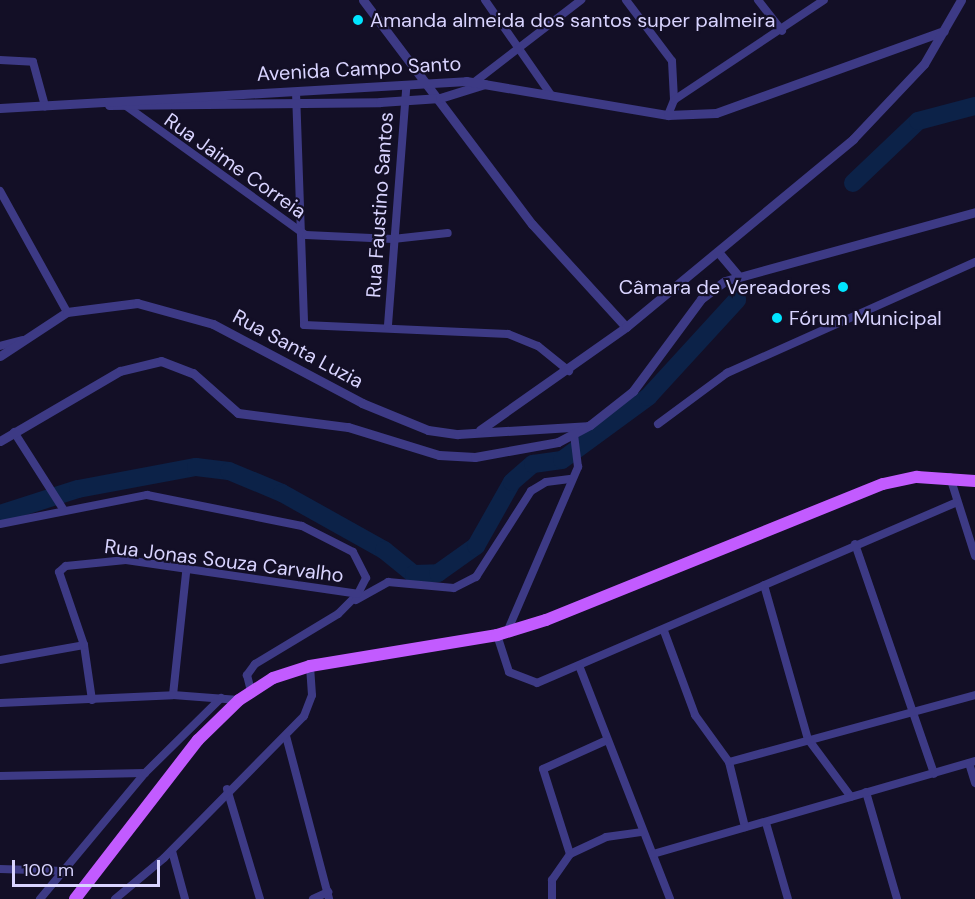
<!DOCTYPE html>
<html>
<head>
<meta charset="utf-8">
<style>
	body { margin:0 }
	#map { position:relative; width:975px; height:899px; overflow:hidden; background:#130f26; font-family:"DM Sans",sans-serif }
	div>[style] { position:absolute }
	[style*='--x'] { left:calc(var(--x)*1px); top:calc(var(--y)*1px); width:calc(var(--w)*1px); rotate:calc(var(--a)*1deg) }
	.river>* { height:18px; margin:-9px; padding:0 9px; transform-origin:9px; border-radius:9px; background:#0c2248 }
	.minor>* { height:8px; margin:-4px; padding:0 4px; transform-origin:4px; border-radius:4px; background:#3d3a85 }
	.tertiary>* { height:9px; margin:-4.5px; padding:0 4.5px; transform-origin:4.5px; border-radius:4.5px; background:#3d3a85 }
	.primary>* { height:12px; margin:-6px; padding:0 6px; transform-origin:6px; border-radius:6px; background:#c25bff }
	.dots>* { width:16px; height:16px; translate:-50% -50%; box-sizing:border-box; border:3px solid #130f26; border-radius:50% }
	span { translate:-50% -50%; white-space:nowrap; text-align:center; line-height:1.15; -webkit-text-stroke:4.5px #130f26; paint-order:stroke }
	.poi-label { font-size:20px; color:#d9d4ff }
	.left { translate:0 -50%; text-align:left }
	.right { translate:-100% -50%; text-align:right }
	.street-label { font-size:20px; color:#d9d4ff }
	.scale { position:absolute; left:12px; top:860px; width:148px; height:27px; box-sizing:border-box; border:3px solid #d9d4ff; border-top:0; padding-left:8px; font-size:18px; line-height:21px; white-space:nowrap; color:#d9d4ff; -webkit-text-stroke:4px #130f26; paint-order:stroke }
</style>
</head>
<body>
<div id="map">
	<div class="river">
		<div style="--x:853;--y:183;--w:90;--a:-43.6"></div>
		<div style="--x:918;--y:121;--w:59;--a:-14.7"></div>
		<div style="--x:0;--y:514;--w:82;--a:-17.8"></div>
		<div style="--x:78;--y:489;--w:120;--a:-10.6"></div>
		<div style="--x:196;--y:467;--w:33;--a:7"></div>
		<div style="--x:229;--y:471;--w:57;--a:22.5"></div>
		<div style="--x:282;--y:493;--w:117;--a:29.2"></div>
		<div style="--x:384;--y:550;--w:38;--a:39"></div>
		<div style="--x:414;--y:574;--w:24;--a:-2"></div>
		<div style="--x:438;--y:573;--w:47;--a:-35.4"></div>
		<div style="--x:476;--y:546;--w:73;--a:-60.6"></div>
		<div style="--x:512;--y:482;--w:28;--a:-41"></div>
		<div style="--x:533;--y:464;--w:29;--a:-8"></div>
		<div style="--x:562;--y:460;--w:107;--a:-36.2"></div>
		<div style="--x:648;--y:397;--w:132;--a:-47.5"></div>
	</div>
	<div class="minor">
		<div style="--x:485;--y:0;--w:116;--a:55.2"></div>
		<div style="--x:626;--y:0;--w:76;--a:53"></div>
		<div style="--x:672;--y:61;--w:39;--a:87"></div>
		<div style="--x:758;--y:0;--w:39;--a:52"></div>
		<div style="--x:0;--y:60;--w:33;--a:3"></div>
		<div style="--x:33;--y:62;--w:46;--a:74.7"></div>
		<div style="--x:472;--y:84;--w:138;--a:-37.6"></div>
		<div style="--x:296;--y:92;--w:233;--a:88"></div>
		<div style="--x:304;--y:325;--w:204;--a:2.5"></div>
		<div style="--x:508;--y:334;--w:32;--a:22"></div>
		<div style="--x:538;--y:346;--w:40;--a:39"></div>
		<div style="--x:122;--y:103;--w:226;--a:35.7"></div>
		<div style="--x:306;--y:235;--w:87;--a:2.6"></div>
		<div style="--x:393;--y:239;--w:55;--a:-6.2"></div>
		<div style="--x:668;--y:115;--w:16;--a:-68"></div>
		<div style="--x:674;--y:100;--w:180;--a:-33.7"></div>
		<div style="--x:0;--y:191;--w:138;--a:61"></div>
		<div style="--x:388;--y:325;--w:237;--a:-85.6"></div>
		<div style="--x:0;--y:346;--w:23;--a:-15"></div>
		<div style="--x:658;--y:424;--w:86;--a:-36.5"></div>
		<div style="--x:727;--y:373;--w:272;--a:-24.1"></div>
		<div style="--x:14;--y:432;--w:91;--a:57.5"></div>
		<div style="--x:950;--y:477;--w:83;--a:72.4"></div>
		<div style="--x:0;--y:524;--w:150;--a:-11.2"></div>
		<div style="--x:147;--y:495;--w:158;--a:11.3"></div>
		<div style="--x:302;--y:526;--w:57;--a:27"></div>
		<div style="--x:353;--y:552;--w:29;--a:63"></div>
		<div style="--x:366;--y:578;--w:18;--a:117"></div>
		<div style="--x:358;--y:594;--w:28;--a:135"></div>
		<div style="--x:338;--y:614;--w:97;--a:148.9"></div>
		<div style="--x:255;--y:664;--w:14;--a:126"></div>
		<div style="--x:247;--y:675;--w:16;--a:76"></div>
		<div style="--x:855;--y:544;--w:243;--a:71"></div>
		<div style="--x:764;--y:585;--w:160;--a:74.1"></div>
		<div style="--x:808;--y:739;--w:72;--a:53.4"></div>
		<div style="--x:356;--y:600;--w:37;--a:-29"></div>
		<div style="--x:388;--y:582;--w:66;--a:5.2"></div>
		<div style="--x:454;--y:588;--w:25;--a:-27"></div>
		<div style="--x:476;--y:577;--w:102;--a:-57.4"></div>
		<div style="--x:531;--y:491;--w:17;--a:-31"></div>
		<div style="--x:546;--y:482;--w:24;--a:-7"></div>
		<div style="--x:664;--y:631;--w:90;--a:69.7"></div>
		<div style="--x:695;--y:715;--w:58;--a:54.1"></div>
		<div style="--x:729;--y:762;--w:67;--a:76.2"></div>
		<div style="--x:507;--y:632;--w:180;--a:-66.7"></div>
		<div style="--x:578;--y:467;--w:32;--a:-97"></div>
		<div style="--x:497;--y:635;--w:39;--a:72"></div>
		<div style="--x:509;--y:672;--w:30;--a:21"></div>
		<div style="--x:537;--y:683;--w:457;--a:-23.3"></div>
		<div style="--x:0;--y:660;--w:85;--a:-10.1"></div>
		<div style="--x:580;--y:668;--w:248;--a:68.7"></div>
		<div style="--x:173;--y:695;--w:123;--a:-83.9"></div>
		<div style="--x:92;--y:700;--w:56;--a:-98.3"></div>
		<div style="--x:84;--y:645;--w:77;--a:-108.9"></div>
		<div style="--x:59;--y:572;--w:9;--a:-41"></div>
		<div style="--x:66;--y:566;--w:60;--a:-5.7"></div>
		<div style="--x:126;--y:560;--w:234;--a:8.3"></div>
		<div style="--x:0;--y:703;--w:173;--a:-2.6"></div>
		<div style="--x:173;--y:695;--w:66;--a:4.3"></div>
		<div style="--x:286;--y:736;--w:169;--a:75.2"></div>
		<div style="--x:729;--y:762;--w:255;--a:-15.2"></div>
		<div style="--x:969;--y:763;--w:21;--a:73"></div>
		<div style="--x:0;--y:776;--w:145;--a:-1.2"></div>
		<div style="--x:227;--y:789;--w:115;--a:73.3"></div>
		<div style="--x:866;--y:792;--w:111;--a:73.8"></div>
		<div style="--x:766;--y:823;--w:79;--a:73.9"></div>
		<div style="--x:172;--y:851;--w:50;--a:74.8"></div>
		<div style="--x:570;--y:854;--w:89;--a:-107.6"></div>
		<div style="--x:543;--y:769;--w:68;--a:-24.3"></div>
		<div style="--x:653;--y:854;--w:335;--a:-16.1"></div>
		<div style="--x:0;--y:869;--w:65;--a:1.8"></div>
		<div style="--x:40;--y:899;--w:164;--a:-50.2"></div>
		<div style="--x:145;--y:773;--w:107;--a:-44.6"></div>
		<div style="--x:115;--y:899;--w:64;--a:-39.9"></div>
		<div style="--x:164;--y:858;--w:199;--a:-45.4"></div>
		<div style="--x:304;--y:716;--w:22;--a:-69"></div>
		<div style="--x:312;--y:695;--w:29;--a:-94"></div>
		<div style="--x:313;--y:899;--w:17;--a:-25"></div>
		<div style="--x:552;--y:899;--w:19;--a:-90"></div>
		<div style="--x:552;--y:880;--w:32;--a:-55"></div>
		<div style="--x:570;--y:854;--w:40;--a:-25"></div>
		<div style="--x:606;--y:837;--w:37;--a:-8"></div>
	</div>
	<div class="tertiary">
		<div style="--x:363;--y:0;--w:281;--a:53"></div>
		<div style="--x:532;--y:224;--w:139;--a:47.6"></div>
		<div style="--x:109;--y:105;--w:271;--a:-0.6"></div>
		<div style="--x:380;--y:102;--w:60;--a:-3.8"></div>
		<div style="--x:440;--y:98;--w:47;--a:-17.3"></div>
		<div style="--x:0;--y:108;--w:467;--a:-3.3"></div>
		<div style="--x:466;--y:81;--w:205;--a:9.6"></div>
		<div style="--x:668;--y:115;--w:48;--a:-2.4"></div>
		<div style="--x:716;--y:113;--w:242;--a:-19.8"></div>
		<div style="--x:719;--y:253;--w:30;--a:50"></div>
		<div style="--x:0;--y:356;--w:80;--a:-33.3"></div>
		<div style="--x:67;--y:312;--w:71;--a:-7.3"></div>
		<div style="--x:137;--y:303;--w:79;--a:15.4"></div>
		<div style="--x:213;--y:324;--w:169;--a:27.9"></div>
		<div style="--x:362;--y:403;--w:71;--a:22.2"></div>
		<div style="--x:428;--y:430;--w:30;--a:8"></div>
		<div style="--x:458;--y:434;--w:129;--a:-3.5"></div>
		<div style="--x:480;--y:430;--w:179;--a:-35.2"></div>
		<div style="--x:626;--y:327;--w:295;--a:-39.6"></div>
		<div style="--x:853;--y:139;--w:103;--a:-46.6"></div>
		<div style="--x:924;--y:64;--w:74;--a:-60"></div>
		<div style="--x:0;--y:441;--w:139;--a:-30.3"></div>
		<div style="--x:120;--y:371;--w:42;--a:-13.7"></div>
		<div style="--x:161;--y:361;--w:34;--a:21"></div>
		<div style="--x:193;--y:373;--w:60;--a:41.6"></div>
		<div style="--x:238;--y:413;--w:111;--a:7.3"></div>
		<div style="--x:348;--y:427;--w:95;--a:17.1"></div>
		<div style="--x:439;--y:455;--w:36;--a:3"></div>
		<div style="--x:475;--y:457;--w:84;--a:-10.2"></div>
		<div style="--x:558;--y:442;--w:36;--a:-28"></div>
		<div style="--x:590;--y:425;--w:55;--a:-38.3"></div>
		<div style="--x:633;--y:391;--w:114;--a:-53.5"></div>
		<div style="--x:701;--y:299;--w:30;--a:-37"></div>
		<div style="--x:725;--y:281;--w:259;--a:-15.4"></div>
	</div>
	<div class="primary">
		<div style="--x:75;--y:899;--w:201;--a:-52.3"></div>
		<div style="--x:198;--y:740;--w:57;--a:-44.3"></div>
		<div style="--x:239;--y:700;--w:40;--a:-32.9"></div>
		<div style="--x:273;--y:678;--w:39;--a:-18"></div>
		<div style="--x:310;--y:666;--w:190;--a:-9.4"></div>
		<div style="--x:497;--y:635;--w:51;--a:-17"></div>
		<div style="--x:546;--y:620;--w:363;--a:-22"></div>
		<div style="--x:883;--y:484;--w:35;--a:-12"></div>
		<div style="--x:917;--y:477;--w:58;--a:3.9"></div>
	</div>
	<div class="dots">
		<div style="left:358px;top:20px;background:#00e5ff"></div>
		<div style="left:843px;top:287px;background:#00e5ff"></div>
		<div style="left:777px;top:318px;background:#00e5ff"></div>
	</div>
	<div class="poi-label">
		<span class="left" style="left:370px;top:20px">Amanda almeida dos santos super palmeira</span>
		<span class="right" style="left:831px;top:287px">Câmara de Vereadores</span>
		<span class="left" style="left:789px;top:318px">Fórum Municipal</span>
	</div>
	<div class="street-label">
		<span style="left:359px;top:69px;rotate:-3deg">Avenida Campo Santo</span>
		<span style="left:235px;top:166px;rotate:35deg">Rua Jaime Correia</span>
		<span style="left:380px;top:205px;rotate:-86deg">Rua Faustino Santos</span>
		<span style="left:298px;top:349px;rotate:28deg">Rua Santa Luzia</span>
		<span style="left:224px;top:561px;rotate:7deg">Rua Jonas Souza Carvalho</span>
	</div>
	<div class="scale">100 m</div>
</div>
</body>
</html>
